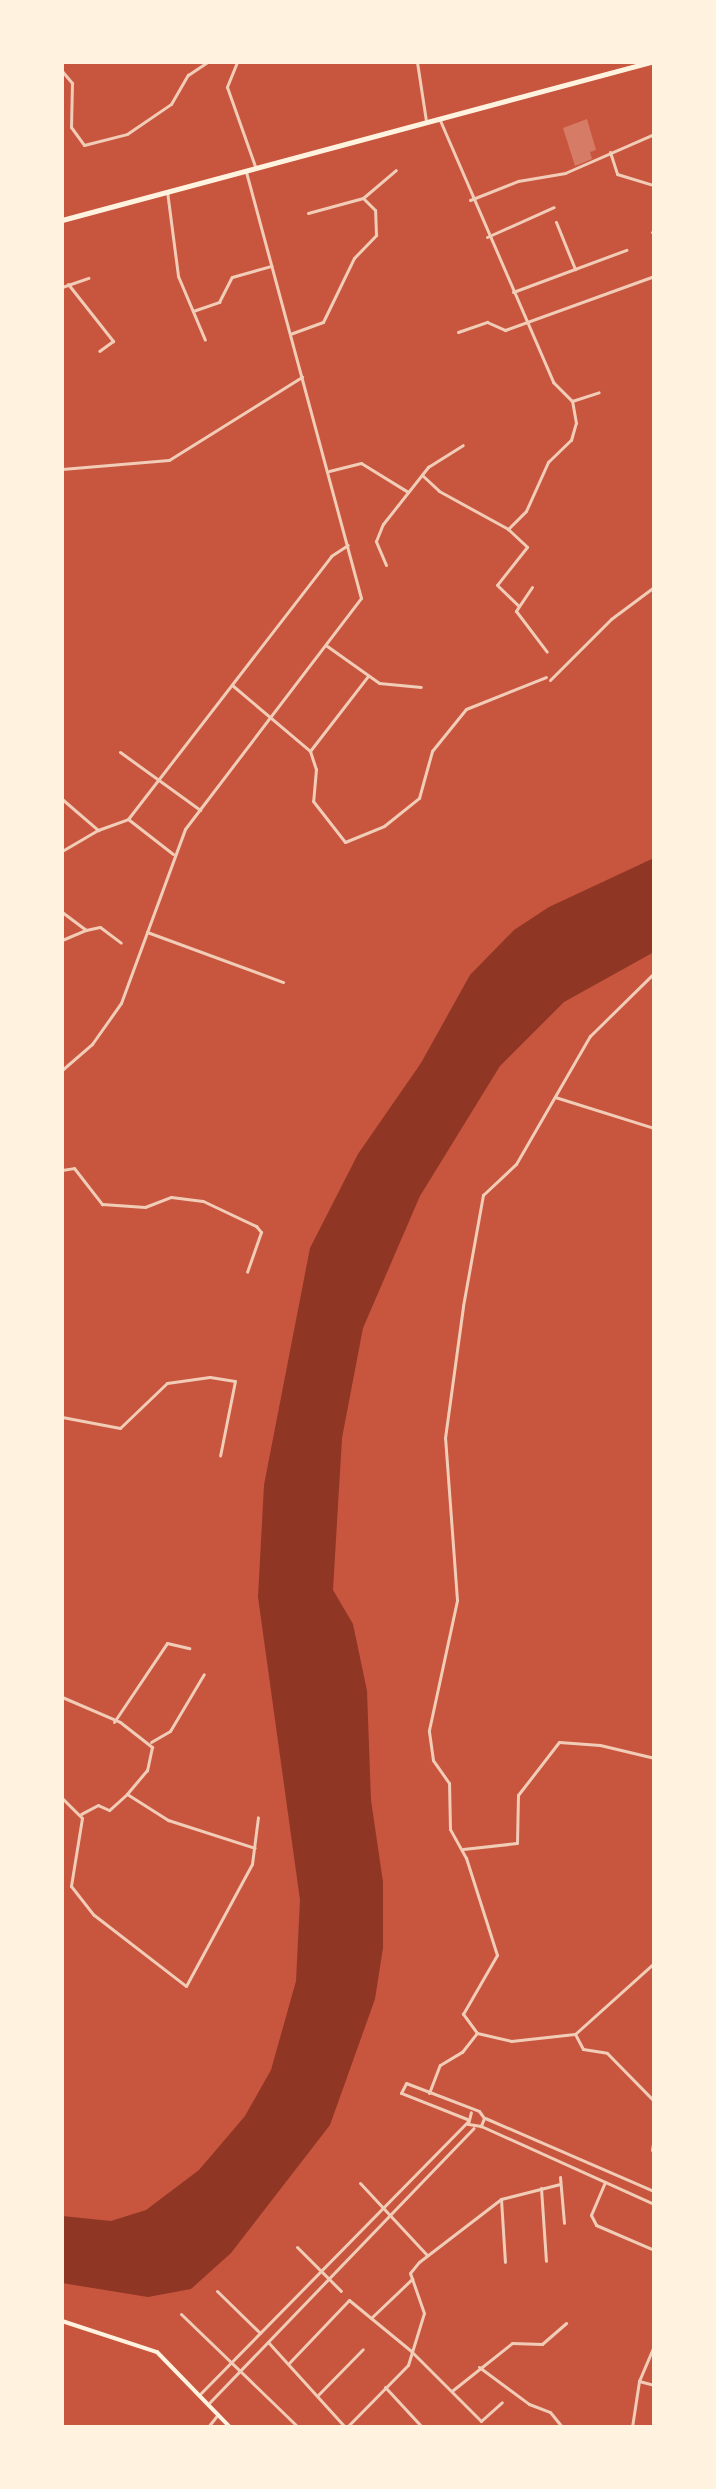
<!DOCTYPE html>
<html>
<head>
<meta charset="utf-8">
<style>
	body { margin:0 }
	#map { position:relative; width:716px; height:2489px; overflow:hidden; background:#c8553d; font-family:"Noto Sans",sans-serif }
	div>[style] { position:absolute }
	[style*='--x'] { left:calc(var(--x)*1px); top:calc(var(--y)*1px); width:calc(var(--w)*1px); rotate:calc(var(--a)*1deg) }
	.water>* { inset:0; background:#8f3625 }
	.building>* { inset:0; background:#d67c66 }
	.minor>* { height:3px; margin:-1.5px; padding:0 1.5px; transform-origin:1.5px; border-radius:1.5px; background:#f1ccb7 }
	.secondary>* { height:4px; margin:-2px; padding:0 2px; transform-origin:2px; border-radius:2px; background:#fff3e0 }
	.trunk>* { height:5px; margin:-2.5px; padding:0 2.5px; transform-origin:2.5px; border-radius:2.5px; background:#fff3e0 }
	span { translate:-50% -50%; white-space:nowrap; text-align:center; line-height:1.15; -webkit-text-stroke:8px #fff3e0; paint-order:stroke }
	.frame { position:absolute; inset:0; border:64px solid #fff3e0; pointer-events:none }
</style>
</head>
<body>
<div id="map">
	<div class="water">
		<div style="clip-path:polygon(654px 858px,654px 952px,564px 1002px,500px 1066px,420px 1196px,363px 1328px,342px 1438px,333px 1590px,353px 1624px,367px 1691px,371px 1800px,383px 1882px,383px 1948px,375px 1999px,330px 2125px,231px 2253px,191px 2289px,148px 2297px,62px 2283px,62px 2216px,111px 2221px,146px 2210px,199px 2170px,245px 2116px,271px 2070px,296px 1981px,300px 1900px,258px 1597px,264px 1485px,310px 1248px,358px 1154px,421px 1063px,470px 975px,514px 930px,549px 907px)"></div>
	</div>
	<div class="building">
		<div style="clip-path:polygon(587px 119px,596px 150px,590px 152px,592px 159px,575px 166px,563px 128px)"></div>
	</div>
	<div class="minor">
		<div style="--x:237;--y:62;--w:27;--a:112"></div>
		<div style="--x:227;--y:87;--w:84;--a:70.5"></div>
		<div style="--x:417;--y:62;--w:60;--a:81.3"></div>
		<div style="--x:62;--y:71;--w:16;--a:50"></div>
		<div style="--x:72;--y:83;--w:44;--a:91.3"></div>
		<div style="--x:71;--y:127;--w:22;--a:54"></div>
		<div style="--x:84;--y:145;--w:44;--a:-14.3"></div>
		<div style="--x:127;--y:134;--w:53;--a:-34.3"></div>
		<div style="--x:171;--y:104;--w:34;--a:-60"></div>
		<div style="--x:188;--y:75;--w:23;--a:-34"></div>
		<div style="--x:439;--y:118;--w:288;--a:66.6"></div>
		<div style="--x:553;--y:382;--w:27;--a:45"></div>
		<div style="--x:572;--y:401;--w:28;--a:-18"></div>
		<div style="--x:610;--y:152;--w:23;--a:72"></div>
		<div style="--x:617;--y:174;--w:39;--a:17"></div>
		<div style="--x:167;--y:191;--w:86;--a:82.6"></div>
		<div style="--x:178;--y:276;--w:69;--a:67.1"></div>
		<div style="--x:470;--y:200;--w:52;--a:-21.6"></div>
		<div style="--x:518;--y:181;--w:48;--a:-9.7"></div>
		<div style="--x:565;--y:173;--w:97;--a:-23.7"></div>
		<div style="--x:308;--y:213;--w:57;--a:-15.3"></div>
		<div style="--x:363;--y:198;--w:43;--a:-40.3"></div>
		<div style="--x:556;--y:222;--w:51;--a:68"></div>
		<div style="--x:652;--y:232;--w:2;--a:0"></div>
		<div style="--x:487;--y:237;--w:73;--a:-24.1"></div>
		<div style="--x:68;--y:284;--w:73;--a:51.7"></div>
		<div style="--x:113;--y:341;--w:17;--a:144"></div>
		<div style="--x:62;--y:287;--w:28;--a:-19"></div>
		<div style="--x:513;--y:292;--w:121;--a:-20.4"></div>
		<div style="--x:193;--y:311;--w:28;--a:-19"></div>
		<div style="--x:219;--y:302;--w:28;--a:-63"></div>
		<div style="--x:232;--y:277;--w:41;--a:-15.8"></div>
		<div style="--x:458;--y:332;--w:31;--a:-19"></div>
		<div style="--x:487;--y:322;--w:20;--a:24"></div>
		<div style="--x:505;--y:330;--w:158;--a:-19.9"></div>
		<div style="--x:290;--y:334;--w:35;--a:-20"></div>
		<div style="--x:323;--y:322;--w:71;--a:-64.2"></div>
		<div style="--x:354;--y:258;--w:32;--a:-46"></div>
		<div style="--x:376;--y:235;--w:25;--a:-92"></div>
		<div style="--x:375;--y:210;--w:17;--a:-135"></div>
		<div style="--x:62;--y:469;--w:107;--a:-4.8"></div>
		<div style="--x:169;--y:460;--w:157;--a:-32"></div>
		<div style="--x:329;--y:471;--w:33;--a:-14"></div>
		<div style="--x:361;--y:463;--w:55;--a:31.7"></div>
		<div style="--x:422;--y:475;--w:23;--a:43"></div>
		<div style="--x:439;--y:491;--w:79;--a:28.8"></div>
		<div style="--x:508;--y:529;--w:25;--a:-45"></div>
		<div style="--x:526;--y:511;--w:54;--a:-65.8"></div>
		<div style="--x:548;--y:462;--w:32;--a:-44"></div>
		<div style="--x:571;--y:440;--w:18;--a:-74"></div>
		<div style="--x:576;--y:423;--w:22;--a:-100"></div>
		<div style="--x:508;--y:529;--w:26;--a:43"></div>
		<div style="--x:527;--y:547;--w:48;--a:128.3"></div>
		<div style="--x:497;--y:585;--w:29;--a:44"></div>
		<div style="--x:386;--y:565;--w:26;--a:-113"></div>
		<div style="--x:376;--y:541;--w:18;--a:-68"></div>
		<div style="--x:383;--y:524;--w:73;--a:-51.7"></div>
		<div style="--x:428;--y:467;--w:41;--a:-32.2"></div>
		<div style="--x:532;--y:587;--w:29;--a:124"></div>
		<div style="--x:516;--y:611;--w:51;--a:52.9"></div>
		<div style="--x:327;--y:646;--w:64;--a:35.4"></div>
		<div style="--x:379;--y:683;--w:42;--a:5.4"></div>
		<div style="--x:550;--y:680;--w:86;--a:-45"></div>
		<div style="--x:611;--y:619;--w:54;--a:-36.7"></div>
		<div style="--x:232;--y:685;--w:102;--a:40.2"></div>
		<div style="--x:310;--y:751;--w:19;--a:72"></div>
		<div style="--x:316;--y:769;--w:32;--a:95"></div>
		<div style="--x:313;--y:801;--w:52;--a:52"></div>
		<div style="--x:345;--y:842;--w:42;--a:-22.3"></div>
		<div style="--x:384;--y:826;--w:45;--a:-38.7"></div>
		<div style="--x:419;--y:798;--w:49;--a:-74.5"></div>
		<div style="--x:432;--y:751;--w:54;--a:-51"></div>
		<div style="--x:466;--y:709;--w:86;--a:-21.8"></div>
		<div style="--x:310;--y:751;--w:95;--a:-52.3"></div>
		<div style="--x:120;--y:752;--w:99;--a:35.9"></div>
		<div style="--x:62;--y:799;--w:48;--a:40.7"></div>
		<div style="--x:98;--y:830;--w:32;--a:-20"></div>
		<div style="--x:128;--y:819;--w:332;--a:-52.3"></div>
		<div style="--x:331;--y:556;--w:20;--a:-33"></div>
		<div style="--x:128;--y:819;--w:57;--a:37.9"></div>
		<div style="--x:62;--y:851;--w:42;--a:-30.3"></div>
		<div style="--x:62;--y:912;--w:30;--a:37"></div>
		<div style="--x:86;--y:930;--w:14;--a:-12"></div>
		<div style="--x:100;--y:927;--w:26;--a:37"></div>
		<div style="--x:147;--y:932;--w:145;--a:20.2"></div>
		<div style="--x:62;--y:940;--w:26;--a:-23"></div>
		<div style="--x:62;--y:1070;--w:40;--a:-41"></div>
		<div style="--x:92;--y:1044;--w:50;--a:-54.7"></div>
		<div style="--x:121;--y:1003;--w:185;--a:-69.8"></div>
		<div style="--x:185;--y:829;--w:290;--a:-52.7"></div>
		<div style="--x:361;--y:598;--w:440;--a:-105.1"></div>
		<div style="--x:555;--y:1097;--w:104;--a:17.4"></div>
		<div style="--x:62;--y:1170;--w:12;--a:-9"></div>
		<div style="--x:74;--y:1168;--w:46;--a:52.1"></div>
		<div style="--x:102;--y:1204;--w:43;--a:4"></div>
		<div style="--x:145;--y:1207;--w:28;--a:-21"></div>
		<div style="--x:171;--y:1197;--w:32;--a:7"></div>
		<div style="--x:203;--y:1201;--w:59;--a:25.3"></div>
		<div style="--x:256;--y:1226;--w:8;--a:50"></div>
		<div style="--x:261;--y:1232;--w:42;--a:109.3"></div>
		<div style="--x:62;--y:1417;--w:59;--a:10.7"></div>
		<div style="--x:120;--y:1428;--w:65;--a:-43.8"></div>
		<div style="--x:167;--y:1383;--w:43;--a:-7.9"></div>
		<div style="--x:210;--y:1377;--w:25;--a:9"></div>
		<div style="--x:235;--y:1381;--w:76;--a:101.3"></div>
		<div style="--x:62;--y:1697;--w:63;--a:23.3"></div>
		<div style="--x:120;--y:1722;--w:41;--a:38"></div>
		<div style="--x:152;--y:1747;--w:24;--a:102"></div>
		<div style="--x:147;--y:1770;--w:31;--a:130"></div>
		<div style="--x:127;--y:1794;--w:24;--a:138"></div>
		<div style="--x:109;--y:1810;--w:12;--a:-156"></div>
		<div style="--x:98;--y:1805;--w:19;--a:152"></div>
		<div style="--x:114;--y:1722;--w:95;--a:-56.1"></div>
		<div style="--x:167;--y:1643;--w:23;--a:13"></div>
		<div style="--x:151;--y:1742;--w:22;--a:-30"></div>
		<div style="--x:170;--y:1731;--w:66;--a:-59.2"></div>
		<div style="--x:127;--y:1794;--w:49;--a:32.4"></div>
		<div style="--x:168;--y:1820;--w:91;--a:17.8"></div>
		<div style="--x:62;--y:1798;--w:28;--a:45"></div>
		<div style="--x:82;--y:1818;--w:69;--a:99.2"></div>
		<div style="--x:71;--y:1886;--w:37;--a:52"></div>
		<div style="--x:94;--y:1915;--w:116;--a:37.7"></div>
		<div style="--x:186;--y:1986;--w:139;--a:-61.6"></div>
		<div style="--x:252;--y:1864;--w:47;--a:-82.7"></div>
		<div style="--x:463;--y:1849;--w:54;--a:-6.3"></div>
		<div style="--x:517;--y:1843;--w:48;--a:-88.8"></div>
		<div style="--x:518;--y:1795;--w:67;--a:-52.3"></div>
		<div style="--x:559;--y:1742;--w:41;--a:4.2"></div>
		<div style="--x:600;--y:1745;--w:56;--a:13.5"></div>
		<div style="--x:477;--y:2033;--w:24;--a:-126"></div>
		<div style="--x:463;--y:2014;--w:68;--a:-60"></div>
		<div style="--x:497;--y:1955;--w:102;--a:-107.7"></div>
		<div style="--x:466;--y:1858;--w:33;--a:-119"></div>
		<div style="--x:450;--y:1829;--w:46;--a:-91.2"></div>
		<div style="--x:449;--y:1783;--w:28;--a:-125"></div>
		<div style="--x:433;--y:1760;--w:30;--a:-98"></div>
		<div style="--x:429;--y:1730;--w:133;--a:-77.8"></div>
		<div style="--x:457;--y:1600;--w:162;--a:-94.2"></div>
		<div style="--x:445;--y:1438;--w:133;--a:-82.2"></div>
		<div style="--x:463;--y:1306;--w:113;--a:-79.8"></div>
		<div style="--x:483;--y:1195;--w:45;--a:-43.2"></div>
		<div style="--x:516;--y:1164;--w:148;--a:-60"></div>
		<div style="--x:590;--y:1036;--w:90;--a:-44.5"></div>
		<div style="--x:575;--y:2034;--w:17;--a:62"></div>
		<div style="--x:583;--y:2049;--w:24;--a:9"></div>
		<div style="--x:607;--y:2053;--w:67;--a:45.6"></div>
		<div style="--x:429;--y:2093;--w:30;--a:-69"></div>
		<div style="--x:440;--y:2065;--w:26;--a:-31"></div>
		<div style="--x:462;--y:2052;--w:24;--a:-52"></div>
		<div style="--x:477;--y:2033;--w:35;--a:13"></div>
		<div style="--x:511;--y:2041;--w:64;--a:-6.2"></div>
		<div style="--x:575;--y:2034;--w:106;--a:-41.9"></div>
		<div style="--x:485;--y:2118;--w:184;--a:23.4"></div>
		<div style="--x:467;--y:2119;--w:71;--a:-158.5"></div>
		<div style="--x:401;--y:2093;--w:11;--a:-63"></div>
		<div style="--x:406;--y:2083;--w:78;--a:21"></div>
		<div style="--x:479;--y:2111;--w:9;--a:54"></div>
		<div style="--x:484;--y:2118;--w:9;--a:111"></div>
		<div style="--x:481;--y:2126;--w:13;--a:-171"></div>
		<div style="--x:468;--y:2124;--w:12;--a:-76"></div>
		<div style="--x:481;--y:2126;--w:190;--a:24.3"></div>
		<div style="--x:652;--y:2150;--w:12;--a:-81"></div>
		<div style="--x:560;--y:2177;--w:46;--a:85"></div>
		<div style="--x:605;--y:2182;--w:36;--a:113"></div>
		<div style="--x:591;--y:2215;--w:11;--a:63"></div>
		<div style="--x:596;--y:2225;--w:63;--a:23.3"></div>
		<div style="--x:360;--y:2183;--w:98;--a:47.1"></div>
		<div style="--x:541;--y:2188;--w:73;--a:86.1"></div>
		<div style="--x:501;--y:2199;--w:63;--a:86.4"></div>
		<div style="--x:297;--y:2247;--w:62;--a:45"></div>
		<div style="--x:217;--y:2291;--w:60;--a:44.3"></div>
		<div style="--x:181;--y:2314;--w:163;--a:44"></div>
		<div style="--x:371;--y:2318;--w:57;--a:-43.6"></div>
		<div style="--x:268;--y:2342;--w:115;--a:47.8"></div>
		<div style="--x:289;--y:2363;--w:87;--a:-46.4"></div>
		<div style="--x:349;--y:2300;--w:80;--a:39.4"></div>
		<div style="--x:411;--y:2351;--w:99;--a:45"></div>
		<div style="--x:481;--y:2421;--w:28;--a:-42"></div>
		<div style="--x:479;--y:2367;--w:62;--a:36.5"></div>
		<div style="--x:529;--y:2404;--w:22;--a:21"></div>
		<div style="--x:550;--y:2412;--w:19;--a:51"></div>
		<div style="--x:639;--y:2381;--w:16;--a:15"></div>
		<div style="--x:385;--y:2387;--w:54;--a:47.2"></div>
		<div style="--x:453;--y:2390;--w:75;--a:-38.5"></div>
		<div style="--x:512;--y:2343;--w:30;--a:2"></div>
		<div style="--x:542;--y:2344;--w:32;--a:-41"></div>
		<div style="--x:201;--y:2393;--w:380;--a:-45.5"></div>
		<div style="--x:318;--y:2395;--w:64;--a:-45.6"></div>
		<div style="--x:210;--y:2402;--w:380;--a:-46.1"></div>
		<div style="--x:208;--y:2427;--w:16;--a:-52"></div>
		<div style="--x:347;--y:2427;--w:87;--a:-45.5"></div>
		<div style="--x:408;--y:2365;--w:54;--a:-72.9"></div>
		<div style="--x:424;--y:2313;--w:42;--a:-109.3"></div>
		<div style="--x:410;--y:2273;--w:14;--a:-51"></div>
		<div style="--x:419;--y:2262;--w:103;--a:-37.5"></div>
		<div style="--x:501;--y:2199;--w:61;--a:-14.3"></div>
		<div style="--x:632;--y:2427;--w:47;--a:-81.3"></div>
		<div style="--x:639;--y:2381;--w:39;--a:-67"></div>
	</div>
	<div class="secondary">
		<div style="--x:62;--y:2321;--w:100;--a:18.1"></div>
		<div style="--x:157;--y:2352;--w:105;--a:45.8"></div>
	</div>
	<div class="trunk">
		<div style="--x:62;--y:220;--w:610;--a:-15.02"></div>
	</div>
	<div class="frame"></div>
</div>
</body>
</html>
